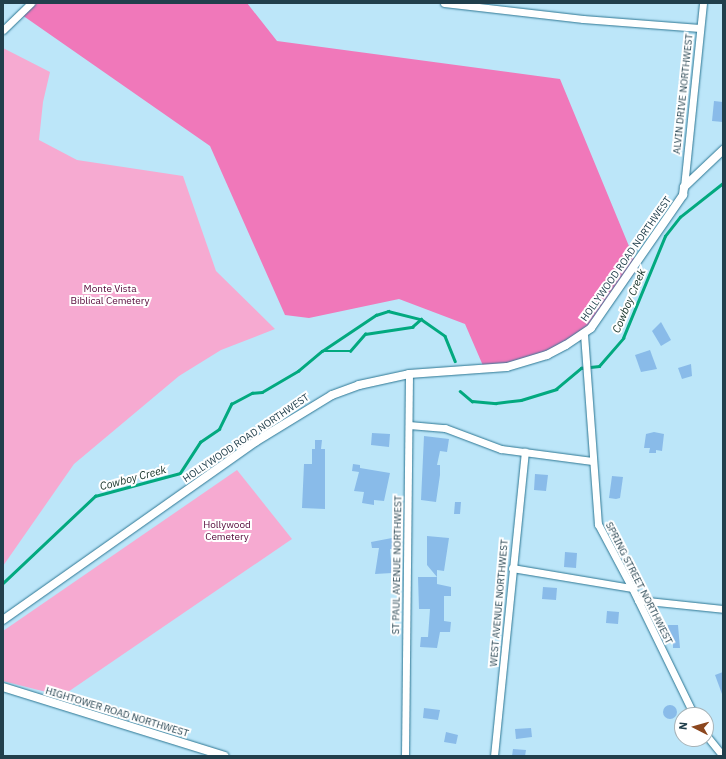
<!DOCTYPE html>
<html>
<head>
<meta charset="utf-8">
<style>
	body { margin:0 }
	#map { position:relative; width:726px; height:759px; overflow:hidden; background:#bce6f9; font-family:"IBM Plex Sans",sans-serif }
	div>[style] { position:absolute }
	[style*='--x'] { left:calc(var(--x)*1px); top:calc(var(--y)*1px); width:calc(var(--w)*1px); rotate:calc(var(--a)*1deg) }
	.green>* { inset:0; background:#f6aad1 }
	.forest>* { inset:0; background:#f078ba }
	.stream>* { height:2.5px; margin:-1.25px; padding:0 1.25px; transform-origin:1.25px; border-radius:1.25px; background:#02a97f }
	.building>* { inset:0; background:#89bbe9 }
	.round { border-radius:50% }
	.roads { filter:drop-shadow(0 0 1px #2c7693) drop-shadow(0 0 1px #2c7693) }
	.minor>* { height:7px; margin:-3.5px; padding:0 3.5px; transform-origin:3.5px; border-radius:3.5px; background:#fff }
	.tertiary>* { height:8px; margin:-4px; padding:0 4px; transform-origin:4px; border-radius:4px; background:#fff }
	span { translate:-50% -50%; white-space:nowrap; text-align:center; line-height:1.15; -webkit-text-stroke:4px #fff; paint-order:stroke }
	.street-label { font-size:10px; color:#213f4c }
	.park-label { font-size:10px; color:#540738 }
	.water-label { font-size:11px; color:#163227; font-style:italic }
	.frame { position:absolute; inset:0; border:4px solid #213f4c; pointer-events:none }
	.north { position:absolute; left:674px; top:707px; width:40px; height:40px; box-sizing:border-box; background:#fff; border:1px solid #a6b2b7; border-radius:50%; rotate:276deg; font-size:11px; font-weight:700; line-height:16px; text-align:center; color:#213f4c }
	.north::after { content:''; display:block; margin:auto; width:14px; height:18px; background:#8c471f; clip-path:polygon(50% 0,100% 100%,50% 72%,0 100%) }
</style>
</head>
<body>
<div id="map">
	<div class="green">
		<div style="clip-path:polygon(3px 48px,50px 72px,43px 102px,39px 140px,77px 160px,183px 176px,216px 271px,275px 329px,221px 350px,179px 376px,74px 464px,3px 566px)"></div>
		<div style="clip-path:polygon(237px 470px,292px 539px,62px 696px,3px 681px,3px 631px)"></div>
	</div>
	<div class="forest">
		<div style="clip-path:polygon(34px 3px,247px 3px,277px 41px,560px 79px,638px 268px,590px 333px,541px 356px,484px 368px,465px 324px,399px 299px,309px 318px,285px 315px,210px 146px,22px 15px)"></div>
	</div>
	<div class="stream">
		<div style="--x:322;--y:351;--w:65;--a:-33.7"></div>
		<div style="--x:376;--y:315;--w:13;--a:-18"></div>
		<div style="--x:388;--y:311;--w:33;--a:14"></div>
		<div style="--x:460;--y:391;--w:16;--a:40"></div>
		<div style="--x:472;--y:401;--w:24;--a:5"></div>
		<div style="--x:496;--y:403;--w:25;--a:-7"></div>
		<div style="--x:521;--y:400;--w:37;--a:-17"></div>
		<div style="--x:556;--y:389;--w:33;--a:-40"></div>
		<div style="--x:581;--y:368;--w:18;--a:-6"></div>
		<div style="--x:599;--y:366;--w:37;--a:-49"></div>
		<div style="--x:623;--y:338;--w:110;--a:-67.6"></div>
		<div style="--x:665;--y:236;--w:24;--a:-52"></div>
		<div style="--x:680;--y:217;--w:55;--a:-38.3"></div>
		<div style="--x:3;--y:583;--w:127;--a:-43.4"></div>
		<div style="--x:95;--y:496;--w:88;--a:-15.1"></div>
		<div style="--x:180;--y:473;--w:37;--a:-57"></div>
		<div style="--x:200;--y:442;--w:23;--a:-34"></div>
		<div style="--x:219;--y:429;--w:28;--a:-64"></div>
		<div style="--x:231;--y:404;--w:24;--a:-28"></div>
		<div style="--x:252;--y:393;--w:10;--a:-6"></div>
		<div style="--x:262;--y:392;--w:42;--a:-30.3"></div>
		<div style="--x:298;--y:371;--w:31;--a:-40"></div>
		<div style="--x:322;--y:351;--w:28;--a:0"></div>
		<div style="--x:350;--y:351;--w:23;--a:-49"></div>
		<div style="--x:365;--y:334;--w:48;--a:-8.5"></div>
		<div style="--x:412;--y:327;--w:12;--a:-42"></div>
		<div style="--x:421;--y:319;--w:29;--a:35"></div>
		<div style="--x:445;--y:336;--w:27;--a:68"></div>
	</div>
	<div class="building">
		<div style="clip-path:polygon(714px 101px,723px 102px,723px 122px,712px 121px)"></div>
		<div style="clip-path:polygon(661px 322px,671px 340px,661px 346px,652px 331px)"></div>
		<div style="clip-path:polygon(650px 350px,657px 369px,641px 372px,635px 355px)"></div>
		<div style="clip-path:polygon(691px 364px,692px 376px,682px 379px,678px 368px)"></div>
		<div style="clip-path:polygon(654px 432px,664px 434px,662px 451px,656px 450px,656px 453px,649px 453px,650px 448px,644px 448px,646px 434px)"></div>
		<div style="clip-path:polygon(372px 433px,390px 434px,389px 447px,371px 445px)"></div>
		<div style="clip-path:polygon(424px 436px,449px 439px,447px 452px,440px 451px,437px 465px,440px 465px,440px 475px,436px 502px,421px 500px)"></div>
		<div style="clip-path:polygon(315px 440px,322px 440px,321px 449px,325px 449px,325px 509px,302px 508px,304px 464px,312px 464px,312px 449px,315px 449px)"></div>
		<div style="clip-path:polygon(353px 464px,360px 465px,360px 468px,390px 473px,384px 501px,374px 500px,374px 505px,362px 503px,364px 492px,354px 491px,359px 472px,352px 471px)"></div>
		<div style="clip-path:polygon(535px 474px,548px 475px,546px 491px,534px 490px)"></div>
		<div style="clip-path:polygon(612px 476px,623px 477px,620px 498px,616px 499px,609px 498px)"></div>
		<div style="clip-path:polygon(455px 502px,461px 502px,460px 514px,454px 514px)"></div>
		<div style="clip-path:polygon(427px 536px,449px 538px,444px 571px,437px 570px,437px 584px,451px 587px,451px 596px,444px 596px,444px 621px,451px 622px,450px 632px,440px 632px,437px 648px,420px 647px,421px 637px,428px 637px,430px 609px,419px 609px,418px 577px,437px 577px,427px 565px)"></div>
		<div style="clip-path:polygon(392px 538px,393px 549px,390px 549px,392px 573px,375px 574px,379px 548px,372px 548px,371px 542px)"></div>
		<div style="clip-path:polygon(565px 552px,577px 553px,576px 568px,564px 567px)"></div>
		<div style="clip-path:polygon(543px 587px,557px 588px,556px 600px,542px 599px)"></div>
		<div style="clip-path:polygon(607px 611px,619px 612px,618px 624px,606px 623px)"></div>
		<div style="clip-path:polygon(668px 625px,678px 625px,680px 648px,673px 648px,673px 641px,669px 642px)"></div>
		<div style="clip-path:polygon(723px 672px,723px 694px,722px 694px,715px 675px)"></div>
		<div class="round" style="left:663px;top:705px;width:14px;height:14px"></div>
		<div style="clip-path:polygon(424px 708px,440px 710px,438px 720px,423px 718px)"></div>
		<div style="clip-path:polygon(531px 728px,532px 737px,516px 739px,515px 729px)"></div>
		<div style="clip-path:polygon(446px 732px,458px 735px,456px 744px,444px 742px)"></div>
		<div style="clip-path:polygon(513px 749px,526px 750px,525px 756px,512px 756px)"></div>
	</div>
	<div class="roads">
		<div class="minor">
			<div style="--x:444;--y:3;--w:140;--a:6.6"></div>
			<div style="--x:583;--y:19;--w:117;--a:4.4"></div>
			<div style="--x:3;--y:30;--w:39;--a:-44"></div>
			<div style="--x:684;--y:187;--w:185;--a:-84.1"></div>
			<div style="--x:584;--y:334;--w:191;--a:85.8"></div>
			<div style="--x:598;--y:524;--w:72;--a:62"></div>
			<div style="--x:632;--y:588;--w:141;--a:64"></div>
			<div style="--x:409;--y:425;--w:36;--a:5"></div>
			<div style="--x:445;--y:428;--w:60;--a:20.6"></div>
			<div style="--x:501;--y:449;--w:92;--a:7.5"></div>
			<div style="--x:512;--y:568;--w:122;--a:9.5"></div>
			<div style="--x:638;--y:600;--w:85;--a:6"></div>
			<div style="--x:706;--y:735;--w:27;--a:51"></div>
			<div style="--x:405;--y:756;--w:382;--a:-89.4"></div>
			<div style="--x:494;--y:756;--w:306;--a:-84.2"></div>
		</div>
		<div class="tertiary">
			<div style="--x:3;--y:620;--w:309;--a:-35.2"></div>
			<div style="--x:255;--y:442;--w:90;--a:-31.4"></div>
			<div style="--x:332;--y:395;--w:29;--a:-20"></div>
			<div style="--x:359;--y:385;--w:51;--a:-12.4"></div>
			<div style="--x:409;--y:374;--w:98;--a:-4.1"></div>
			<div style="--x:507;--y:367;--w:42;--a:-16.7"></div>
			<div style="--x:547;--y:355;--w:21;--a:-28"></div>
			<div style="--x:566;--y:345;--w:30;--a:-34"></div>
			<div style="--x:591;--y:328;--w:162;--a:-55.3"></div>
			<div style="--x:683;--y:195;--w:8;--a:-83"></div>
			<div style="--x:684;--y:187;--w:54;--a:-43.5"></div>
			<div style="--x:3;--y:687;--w:232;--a:17.3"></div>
		</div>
	</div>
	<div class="street-label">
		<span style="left:683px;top:94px;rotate:-84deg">ALVIN DRIVE NORTHWEST</span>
		<span style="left:626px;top:259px;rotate:-55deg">HOLLYWOOD ROAD NORTHWEST</span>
		<span style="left:246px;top:438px;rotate:-34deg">HOLLYWOOD ROAD NORTHWEST</span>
		<span style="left:397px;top:565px;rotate:-89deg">ST PAUL AVENUE NORTHWEST</span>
		<span style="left:639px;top:583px;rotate:63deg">SPRING STREET NORTHWEST</span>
		<span style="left:499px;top:603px;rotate:-85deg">WEST AVENUE NORTHWEST</span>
		<span style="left:117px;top:712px;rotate:17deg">HIGHTOWER ROAD NORTHWEST</span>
	</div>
	<div class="park-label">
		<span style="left:110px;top:294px">Monte Vista<br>Biblical Cemetery</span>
		<span style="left:227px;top:530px">Hollywood<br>Cemetery</span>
	</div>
	<div class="water-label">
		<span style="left:629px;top:301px;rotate:-67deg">Cowboy Creek</span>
		<span style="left:133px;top:478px;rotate:-15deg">Cowboy Creek</span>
	</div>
	<div class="frame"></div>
	<div class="north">N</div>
</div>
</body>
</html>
